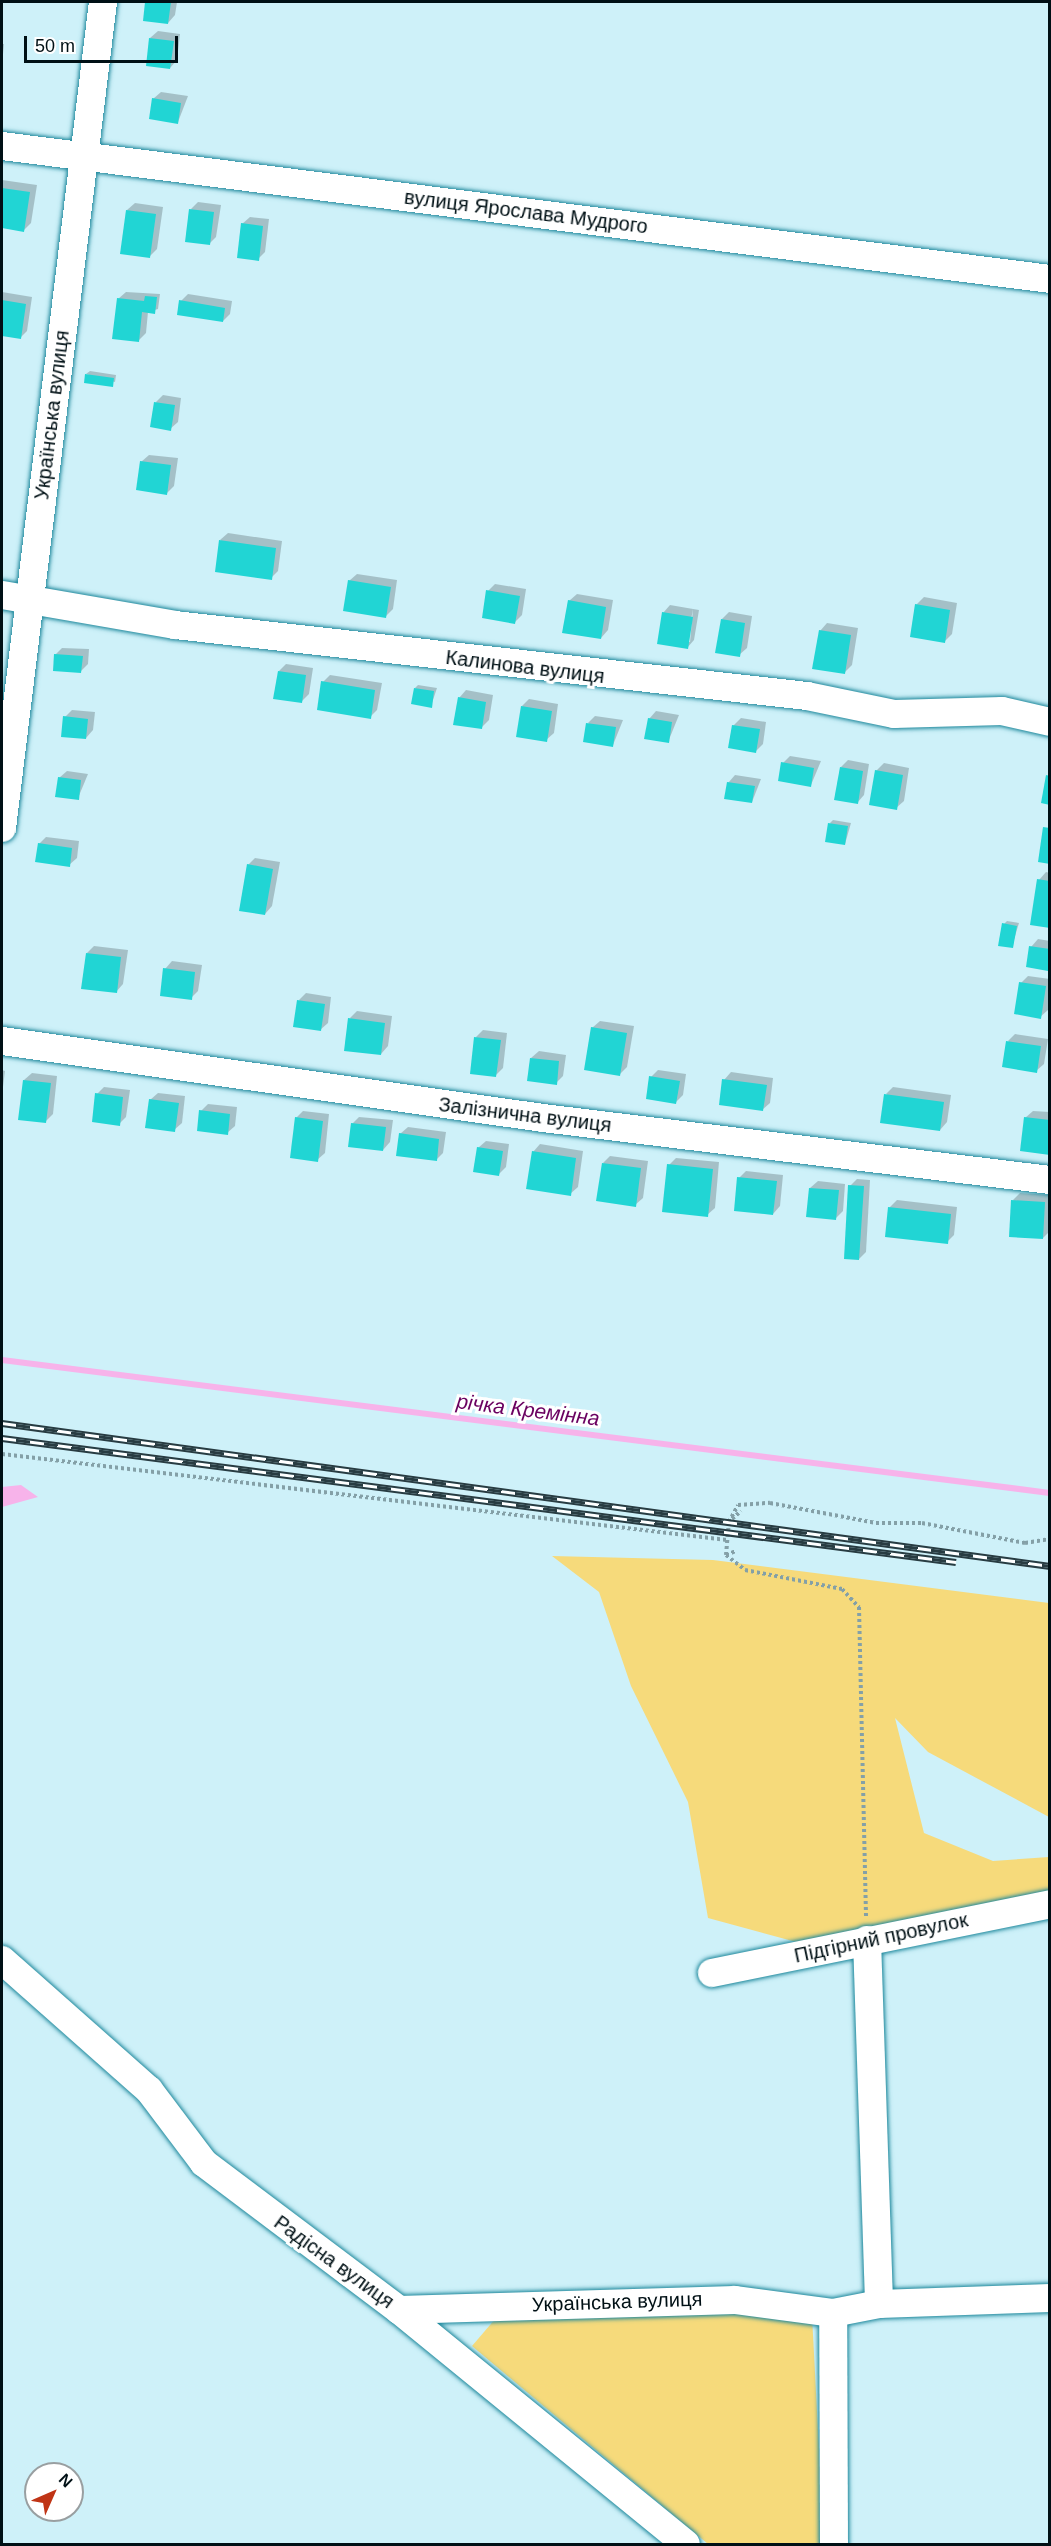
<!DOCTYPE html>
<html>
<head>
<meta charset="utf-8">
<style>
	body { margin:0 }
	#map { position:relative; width:1051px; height:2546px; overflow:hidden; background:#cef1f9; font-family:Helvetica,sans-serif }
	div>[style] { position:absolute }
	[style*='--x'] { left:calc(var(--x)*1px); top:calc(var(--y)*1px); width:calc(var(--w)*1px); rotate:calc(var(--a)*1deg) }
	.green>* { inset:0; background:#f6da7b }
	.water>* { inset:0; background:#f7b3ea }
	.shadow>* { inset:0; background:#0003 }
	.stream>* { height:6px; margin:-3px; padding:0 3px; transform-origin:3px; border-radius:3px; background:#f7b3ea }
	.building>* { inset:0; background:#21d5d4 }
	.path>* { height:4px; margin-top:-2px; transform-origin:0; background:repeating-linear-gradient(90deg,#84a0a7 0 3px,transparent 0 6px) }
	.roads { filter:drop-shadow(0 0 2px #1e889c) drop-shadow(0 0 2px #1e889c) }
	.minor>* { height:28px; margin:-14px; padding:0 14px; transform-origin:14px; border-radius:14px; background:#fff }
	.rail>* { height:7px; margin-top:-3.5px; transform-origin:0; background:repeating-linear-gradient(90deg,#fff 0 14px,#283c42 0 28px); box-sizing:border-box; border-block:2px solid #283c42 }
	span { translate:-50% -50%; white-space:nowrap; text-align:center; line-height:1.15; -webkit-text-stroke:6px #fff; paint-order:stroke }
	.street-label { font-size:20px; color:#001015 }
	.water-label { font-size:21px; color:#6a0160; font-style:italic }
	.frame { position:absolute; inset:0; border:3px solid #001015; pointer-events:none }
	.north { position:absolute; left:24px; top:2462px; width:60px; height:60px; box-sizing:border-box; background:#fff; border:2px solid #999fa1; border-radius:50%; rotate:45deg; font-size:16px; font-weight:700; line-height:24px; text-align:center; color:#001015 }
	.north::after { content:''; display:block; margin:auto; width:21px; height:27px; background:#c03516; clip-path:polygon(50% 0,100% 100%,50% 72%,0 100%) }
	.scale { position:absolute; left:24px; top:36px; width:154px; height:27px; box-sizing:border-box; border:3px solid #001015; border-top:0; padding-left:8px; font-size:18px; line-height:21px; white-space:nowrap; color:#001015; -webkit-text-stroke:4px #fff; paint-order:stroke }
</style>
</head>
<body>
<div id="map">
	<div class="green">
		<div style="clip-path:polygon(552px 1556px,713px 1560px,1049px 1603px,1049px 1817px,928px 1752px,895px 1718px,924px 1833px,993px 1861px,1049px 1857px,1049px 1898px,822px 1949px,708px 1918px,688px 1802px,631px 1686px,599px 1592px)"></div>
		<div style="clip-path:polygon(800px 2307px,812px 2316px,824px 2544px,708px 2544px,472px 2346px,496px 2318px)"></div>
	</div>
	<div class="water">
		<div style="clip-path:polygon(21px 1485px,38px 1497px,2px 1507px,2px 1487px)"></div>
	</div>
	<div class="shadow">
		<div style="clip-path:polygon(147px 2px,177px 2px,175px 15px,168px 23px,144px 20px)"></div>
		<div style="clip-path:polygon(158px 31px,180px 34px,177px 60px,170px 68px,150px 38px)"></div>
		<div style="clip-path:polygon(2px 44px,4px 44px,2px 64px)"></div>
		<div style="clip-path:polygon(161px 92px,188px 96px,178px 122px,153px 99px)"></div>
		<div style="clip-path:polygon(2px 180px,37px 185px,31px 223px,24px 230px,2px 227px)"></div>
		<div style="clip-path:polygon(198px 202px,221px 205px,216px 237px,209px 244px,191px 209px)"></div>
		<div style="clip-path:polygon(135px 203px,163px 207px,157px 249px,149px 257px,127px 210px)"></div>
		<div style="clip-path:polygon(250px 217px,269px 219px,265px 252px,258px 259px,242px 224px)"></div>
		<div style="clip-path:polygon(2px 292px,32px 297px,27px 331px,20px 338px,2px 335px)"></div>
		<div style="clip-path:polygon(126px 292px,160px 294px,158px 309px,148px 312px,146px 333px,139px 340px,118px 299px)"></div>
		<div style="clip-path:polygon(188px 294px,232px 301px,230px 314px,223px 321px,181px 301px)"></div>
		<div style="clip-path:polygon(90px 371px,116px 375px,115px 382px,86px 374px)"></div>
		<div style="clip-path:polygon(163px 395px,181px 398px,178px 422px,170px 429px,156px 402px)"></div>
		<div style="clip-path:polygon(149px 455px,178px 458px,174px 486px,167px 493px,141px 462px)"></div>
		<div style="clip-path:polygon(228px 533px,282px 541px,278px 571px,271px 578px,220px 540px)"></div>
		<div style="clip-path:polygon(357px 574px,397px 580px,393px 609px,385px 617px,349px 581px)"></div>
		<div style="clip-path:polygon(495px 584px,526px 589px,522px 615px,515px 622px,488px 591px)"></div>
		<div style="clip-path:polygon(577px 594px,613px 600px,608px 630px,601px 638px,569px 601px)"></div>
		<div style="clip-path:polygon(924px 597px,957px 603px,952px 634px,945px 641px,916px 605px)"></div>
		<div style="clip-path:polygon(evenodd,670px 605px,699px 610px,694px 640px,687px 648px,663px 613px,670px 605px,693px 609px,690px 642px,687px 642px,693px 609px)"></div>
		<div style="clip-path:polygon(729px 612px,752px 616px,747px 648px,739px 655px,722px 619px)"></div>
		<div style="clip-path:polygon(827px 623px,858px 628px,852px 665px,845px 672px,820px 631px)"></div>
		<div style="clip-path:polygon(62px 648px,89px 649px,88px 664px,81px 671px,55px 655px)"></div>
		<div style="clip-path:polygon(286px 664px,313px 668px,309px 694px,301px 702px,279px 671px)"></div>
		<div style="clip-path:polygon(330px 675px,382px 683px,377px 710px,370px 717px,323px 682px)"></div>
		<div style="clip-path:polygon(418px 685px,437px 688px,431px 706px,415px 688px)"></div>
		<div style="clip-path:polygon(466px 690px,493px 695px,489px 720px,481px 728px,459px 698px)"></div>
		<div style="clip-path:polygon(529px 699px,558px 704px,554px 733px,546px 740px,522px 706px)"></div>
		<div style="clip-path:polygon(72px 710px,95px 712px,93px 730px,86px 738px,65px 717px)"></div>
		<div style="clip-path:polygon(656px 711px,679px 715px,668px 742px,649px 719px)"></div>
		<div style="clip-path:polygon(595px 716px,623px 720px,613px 745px,588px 723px)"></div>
		<div style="clip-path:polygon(741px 718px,766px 722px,763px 744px,756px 751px,733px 726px)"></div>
		<div style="clip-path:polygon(790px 756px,821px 761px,811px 785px,783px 763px)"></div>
		<div style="clip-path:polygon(848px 760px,869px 764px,864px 795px,857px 803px,841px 767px)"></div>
		<div style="clip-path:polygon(884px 763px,909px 768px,904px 801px,896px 808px,876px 771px)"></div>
		<div style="clip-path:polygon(67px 771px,88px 774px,78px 798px,59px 778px)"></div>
		<div style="clip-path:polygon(735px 775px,761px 779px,752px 802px,728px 783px)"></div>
		<div style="clip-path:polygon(833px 820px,851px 823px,845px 844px,830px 823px)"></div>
		<div style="clip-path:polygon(46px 837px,79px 841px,77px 858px,69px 865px,39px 844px)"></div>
		<div style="clip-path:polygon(255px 858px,280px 862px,272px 906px,265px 914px,248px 865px)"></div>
		<div style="clip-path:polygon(1046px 872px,1050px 873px,1050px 927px,1039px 880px)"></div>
		<div style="clip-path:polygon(1007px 921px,1019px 923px,1012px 946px,1004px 924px)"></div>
		<div style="clip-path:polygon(1038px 939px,1050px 941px,1048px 969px,1031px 947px)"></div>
		<div style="clip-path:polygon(94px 946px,128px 950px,123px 984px,116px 992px,87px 953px)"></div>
		<div style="clip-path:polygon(172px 961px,202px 965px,198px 991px,191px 998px,165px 969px)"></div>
		<div style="clip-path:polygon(1028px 976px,1050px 979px,1048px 1010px,1040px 1017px,1021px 983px)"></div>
		<div style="clip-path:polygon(306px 993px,331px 997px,328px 1023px,320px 1030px,299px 1000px)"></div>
		<div style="clip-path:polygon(357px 1011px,392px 1016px,388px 1046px,381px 1054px,350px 1018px)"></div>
		<div style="clip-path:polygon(600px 1021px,634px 1026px,627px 1067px,619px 1075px,592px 1028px)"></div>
		<div style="clip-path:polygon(483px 1030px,507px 1033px,503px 1068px,496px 1075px,476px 1037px)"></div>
		<div style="clip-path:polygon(1015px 1034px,1048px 1039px,1044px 1064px,1036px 1071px,1008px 1041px)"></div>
		<div style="clip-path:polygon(539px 1051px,566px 1055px,563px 1076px,556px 1083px,531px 1058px)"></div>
		<div style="clip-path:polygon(2px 1070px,5px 1071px,2px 1095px)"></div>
		<div style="clip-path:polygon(658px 1070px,686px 1074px,683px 1095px,676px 1102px,651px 1077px)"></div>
		<div style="clip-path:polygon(731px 1072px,773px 1078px,770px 1103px,762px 1110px,724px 1080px)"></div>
		<div style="clip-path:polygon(32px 1073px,57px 1076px,53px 1114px,46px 1121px,24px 1080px)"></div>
		<div style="clip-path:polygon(104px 1087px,130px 1090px,126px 1117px,119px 1124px,97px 1094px)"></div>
		<div style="clip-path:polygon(893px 1087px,951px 1095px,947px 1122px,940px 1130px,886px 1094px)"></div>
		<div style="clip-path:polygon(158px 1093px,185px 1096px,182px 1123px,174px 1130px,150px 1100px)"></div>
		<div style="clip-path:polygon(208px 1104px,237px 1107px,235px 1126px,227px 1133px,201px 1111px)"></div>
		<div style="clip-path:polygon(303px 1111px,329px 1114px,325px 1153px,317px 1160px,296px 1118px)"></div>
		<div style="clip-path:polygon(1033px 1111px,1050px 1112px,1050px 1153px,1025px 1118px)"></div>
		<div style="clip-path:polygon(359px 1117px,393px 1120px,390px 1142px,383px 1150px,352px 1124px)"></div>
		<div style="clip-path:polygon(408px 1127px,446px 1132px,443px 1153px,436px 1160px,400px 1134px)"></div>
		<div style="clip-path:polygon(486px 1141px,509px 1144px,506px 1167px,499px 1174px,478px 1148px)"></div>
		<div style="clip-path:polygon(540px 1144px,583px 1151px,578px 1187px,570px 1194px,533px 1152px)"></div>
		<div style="clip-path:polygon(610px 1156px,648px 1161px,643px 1198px,635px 1205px,603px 1163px)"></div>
		<div style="clip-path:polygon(676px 1158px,719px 1162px,715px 1208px,707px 1215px,669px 1165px)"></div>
		<div style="clip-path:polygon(746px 1171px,783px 1175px,780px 1206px,773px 1214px,739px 1178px)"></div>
		<div style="clip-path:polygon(857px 1179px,870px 1180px,866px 1252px,859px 1259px,850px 1186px)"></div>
		<div style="clip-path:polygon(818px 1181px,845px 1184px,843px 1211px,836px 1218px,810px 1188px)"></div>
		<div style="clip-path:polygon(1020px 1193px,1050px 1195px,1050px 1231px,1043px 1238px,1013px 1200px)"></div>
		<div style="clip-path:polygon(897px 1200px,957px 1207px,954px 1235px,947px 1242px,889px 1208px)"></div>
	</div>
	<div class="stream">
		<div style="--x:2;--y:1360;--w:1056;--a:7.23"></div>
	</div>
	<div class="building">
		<div style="clip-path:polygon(145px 2px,171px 2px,168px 24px,143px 21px)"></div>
		<div style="clip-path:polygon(149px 38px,174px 41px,170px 69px,146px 66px)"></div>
		<div style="clip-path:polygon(152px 98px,181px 103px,178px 124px,149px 119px)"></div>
		<div style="clip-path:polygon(2px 188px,30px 192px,24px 232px,2px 228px)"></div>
		<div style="clip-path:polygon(189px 209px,214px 212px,210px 245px,185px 242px)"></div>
		<div style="clip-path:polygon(126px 210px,156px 214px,150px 258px,120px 254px)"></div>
		<div style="clip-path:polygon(241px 223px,263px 226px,259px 261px,237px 258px)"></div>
		<div style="clip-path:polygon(145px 296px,157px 297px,155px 314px,142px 312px,139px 342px,112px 339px,117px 298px,144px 301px)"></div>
		<div style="clip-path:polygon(2px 300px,26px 304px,21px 339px,2px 336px)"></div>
		<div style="clip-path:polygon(179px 300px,225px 308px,223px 322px,177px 315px)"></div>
		<div style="clip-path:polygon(85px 374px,114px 378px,113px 387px,84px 383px)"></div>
		<div style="clip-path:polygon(154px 402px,175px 405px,171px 431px,150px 427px)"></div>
		<div style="clip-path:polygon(140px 461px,171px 465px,167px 495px,136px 490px)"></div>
		<div style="clip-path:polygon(219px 540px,276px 548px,272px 580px,215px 572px)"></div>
		<div style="clip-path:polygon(348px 580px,391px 587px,386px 618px,343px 611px)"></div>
		<div style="clip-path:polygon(486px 590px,520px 596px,515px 624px,482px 618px)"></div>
		<div style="clip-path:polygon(568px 600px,606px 607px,601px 639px,562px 633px)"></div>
		<div style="clip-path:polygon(915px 604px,950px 610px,945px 643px,910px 637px)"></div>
		<div style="clip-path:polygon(662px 612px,693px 617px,688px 649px,657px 644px)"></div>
		<div style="clip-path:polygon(721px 619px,745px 623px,740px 657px,715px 653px)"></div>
		<div style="clip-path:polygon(819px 630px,851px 635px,845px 674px,812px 669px)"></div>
		<div style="clip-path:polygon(54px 654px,83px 656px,81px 673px,53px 671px)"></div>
		<div style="clip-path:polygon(278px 671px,306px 675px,302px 703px,273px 699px)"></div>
		<div style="clip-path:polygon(321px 681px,375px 690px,371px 719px,317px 710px)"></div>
		<div style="clip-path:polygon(414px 688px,434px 691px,432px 708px,411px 704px)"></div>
		<div style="clip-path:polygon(458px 697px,486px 702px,482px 729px,453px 725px)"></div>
		<div style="clip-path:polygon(521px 706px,552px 711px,547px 742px,516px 737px)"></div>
		<div style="clip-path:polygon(63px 716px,88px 719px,86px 739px,61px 737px)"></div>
		<div style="clip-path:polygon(648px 718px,672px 722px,669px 743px,644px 739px)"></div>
		<div style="clip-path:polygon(586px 723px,616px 727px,613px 747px,583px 742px)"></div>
		<div style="clip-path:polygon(732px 725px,760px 729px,756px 753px,728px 748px)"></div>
		<div style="clip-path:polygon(781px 762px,814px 768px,811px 787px,778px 781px)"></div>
		<div style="clip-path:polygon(840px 767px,863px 771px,858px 804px,834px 800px)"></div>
		<div style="clip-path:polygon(875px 770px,903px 775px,897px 810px,869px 805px)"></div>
		<div style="clip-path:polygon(1046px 775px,1050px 776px,1050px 805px,1041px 803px)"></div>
		<div style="clip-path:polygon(58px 777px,81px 780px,79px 800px,55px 797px)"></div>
		<div style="clip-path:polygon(727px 782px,755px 786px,752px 803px,724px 799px)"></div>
		<div style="clip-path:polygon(828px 823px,848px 826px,845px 845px,825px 842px)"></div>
		<div style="clip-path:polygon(1043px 827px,1050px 828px,1050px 864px,1038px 862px)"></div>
		<div style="clip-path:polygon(38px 843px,72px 848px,70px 867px,35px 862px)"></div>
		<div style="clip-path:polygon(247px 864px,273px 869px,265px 915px,239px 911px)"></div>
		<div style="clip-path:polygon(1037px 879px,1050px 881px,1050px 928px,1030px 925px)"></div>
		<div style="clip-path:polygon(1002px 923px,1017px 926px,1013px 948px,998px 946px)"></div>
		<div style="clip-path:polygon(1029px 946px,1050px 949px,1048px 971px,1026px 967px)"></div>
		<div style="clip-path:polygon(86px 953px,121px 957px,117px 993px,81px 989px)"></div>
		<div style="clip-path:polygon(163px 968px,195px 972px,192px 1000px,160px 996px)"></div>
		<div style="clip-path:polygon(1019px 982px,1046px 986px,1041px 1019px,1014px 1014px)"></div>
		<div style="clip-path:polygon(297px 1000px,325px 1004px,321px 1031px,293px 1027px)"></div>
		<div style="clip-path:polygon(348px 1018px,385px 1023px,381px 1055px,344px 1051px)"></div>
		<div style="clip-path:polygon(591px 1027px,627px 1033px,620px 1076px,584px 1070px)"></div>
		<div style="clip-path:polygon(474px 1037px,501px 1040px,496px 1077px,470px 1074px)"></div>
		<div style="clip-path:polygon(1006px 1041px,1041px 1046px,1037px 1073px,1002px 1067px)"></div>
		<div style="clip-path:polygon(530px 1058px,559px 1061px,557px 1085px,527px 1081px)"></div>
		<div style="clip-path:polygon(649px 1076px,680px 1081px,676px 1104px,646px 1099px)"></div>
		<div style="clip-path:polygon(722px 1079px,767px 1085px,763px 1111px,719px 1105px)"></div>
		<div style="clip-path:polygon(23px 1080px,51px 1083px,46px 1123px,18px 1120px)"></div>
		<div style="clip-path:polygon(95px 1093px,123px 1097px,120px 1126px,92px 1122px)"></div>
		<div style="clip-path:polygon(884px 1094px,944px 1102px,940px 1131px,880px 1123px)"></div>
		<div style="clip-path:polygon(149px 1099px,179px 1103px,175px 1132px,145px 1128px)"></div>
		<div style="clip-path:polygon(199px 1110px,230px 1114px,228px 1135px,197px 1131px)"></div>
		<div style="clip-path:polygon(295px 1117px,323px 1121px,318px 1162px,290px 1158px)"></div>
		<div style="clip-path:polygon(1024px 1117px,1050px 1120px,1050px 1155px,1020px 1151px)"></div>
		<div style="clip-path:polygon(351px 1123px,386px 1127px,383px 1151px,348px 1147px)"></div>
		<div style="clip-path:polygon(399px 1133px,439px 1139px,437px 1161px,396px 1156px)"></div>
		<div style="clip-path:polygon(477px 1147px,503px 1151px,499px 1176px,473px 1172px)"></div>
		<div style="clip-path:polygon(532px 1151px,576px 1158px,571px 1196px,526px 1189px)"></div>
		<div style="clip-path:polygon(602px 1163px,641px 1168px,636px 1207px,596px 1201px)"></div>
		<div style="clip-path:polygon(667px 1164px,713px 1169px,708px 1217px,662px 1212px)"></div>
		<div style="clip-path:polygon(737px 1177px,777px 1181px,773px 1215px,734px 1211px)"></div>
		<div style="clip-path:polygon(848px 1185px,864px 1186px,859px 1260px,844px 1259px)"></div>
		<div style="clip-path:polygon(809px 1188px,839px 1190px,836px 1220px,806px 1217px)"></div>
		<div style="clip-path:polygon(1011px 1200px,1045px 1202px,1043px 1239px,1009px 1237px)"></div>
		<div style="clip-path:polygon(888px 1207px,951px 1214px,948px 1244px,885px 1237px)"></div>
	</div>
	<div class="path">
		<div style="--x:2;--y:1454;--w:730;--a:6.76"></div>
		<div style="--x:732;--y:1519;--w:12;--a:-42"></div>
		<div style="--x:726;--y:1555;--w:24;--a:38"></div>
		<div style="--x:745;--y:1570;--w:99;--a:11.1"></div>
		<div style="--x:842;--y:1589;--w:25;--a:47"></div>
		<div style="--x:859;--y:1607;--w:312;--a:88.7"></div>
		<div style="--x:726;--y:1555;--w:33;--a:-85"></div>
		<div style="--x:729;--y:1522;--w:19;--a:-62"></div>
		<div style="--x:738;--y:1505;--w:32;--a:-4"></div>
		<div style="--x:770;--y:1503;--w:108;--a:10.7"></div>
		<div style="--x:876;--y:1523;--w:46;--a:0"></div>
		<div style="--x:922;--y:1523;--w:105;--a:11"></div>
		<div style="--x:1025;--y:1543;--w:25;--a:-9"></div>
		<div style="--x:726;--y:1555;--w:11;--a:-22"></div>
	</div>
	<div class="roads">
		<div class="minor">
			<div style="--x:2;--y:146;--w:1056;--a:7.23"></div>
			<div style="--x:2;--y:595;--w:176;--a:9.8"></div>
			<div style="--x:175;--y:625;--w:636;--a:6.41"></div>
			<div style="--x:807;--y:696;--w:89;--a:11.7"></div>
			<div style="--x:894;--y:714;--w:108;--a:-1.6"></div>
			<div style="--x:1002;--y:711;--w:49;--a:12.9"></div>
			<div style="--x:2;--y:828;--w:832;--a:-83.03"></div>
			<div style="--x:2;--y:1041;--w:546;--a:8.1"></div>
			<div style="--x:543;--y:1118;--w:511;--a:6.97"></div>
			<div style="--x:867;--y:1940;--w:364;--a:88.1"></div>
			<div style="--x:2;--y:1960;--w:196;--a:41.5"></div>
			<div style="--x:149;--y:2090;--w:91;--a:53"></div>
			<div style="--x:204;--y:2163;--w:244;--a:37"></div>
			<div style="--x:399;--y:2310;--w:370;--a:39.2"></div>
			<div style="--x:712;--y:1973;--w:345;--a:-11.5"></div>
			<div style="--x:399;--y:2310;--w:336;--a:-1.7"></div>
			<div style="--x:735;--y:2300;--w:99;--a:7.6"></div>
			<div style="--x:834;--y:2544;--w:231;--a:-90.2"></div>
			<div style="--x:833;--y:2313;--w:47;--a:-11.1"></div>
			<div style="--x:879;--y:2304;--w:171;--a:-2"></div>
		</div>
	</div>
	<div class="rail">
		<div style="--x:2;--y:1423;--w:1058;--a:7.77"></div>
		<div style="--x:2;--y:1438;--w:962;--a:7.41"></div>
	</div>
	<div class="street-label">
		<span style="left:526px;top:212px;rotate:7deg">вулиця Ярослава Мудрого</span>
		<span style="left:52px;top:415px;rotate:-83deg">Українська вулиця</span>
		<span style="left:525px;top:667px;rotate:7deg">Калинова вулиця</span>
		<span style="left:525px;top:1115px;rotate:7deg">Залізнична вулиця</span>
		<span style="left:881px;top:1938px;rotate:-12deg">Підгірний провулок</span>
		<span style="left:334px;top:2262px;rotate:36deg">Радісна вулиця</span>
		<span style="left:617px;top:2302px;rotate:-2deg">Українська вулиця</span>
	</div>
	<div class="water-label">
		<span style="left:528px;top:1410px;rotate:7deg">річка Кремінна</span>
	</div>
	<div class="frame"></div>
	<div class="north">N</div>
	<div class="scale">50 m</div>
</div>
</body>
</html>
